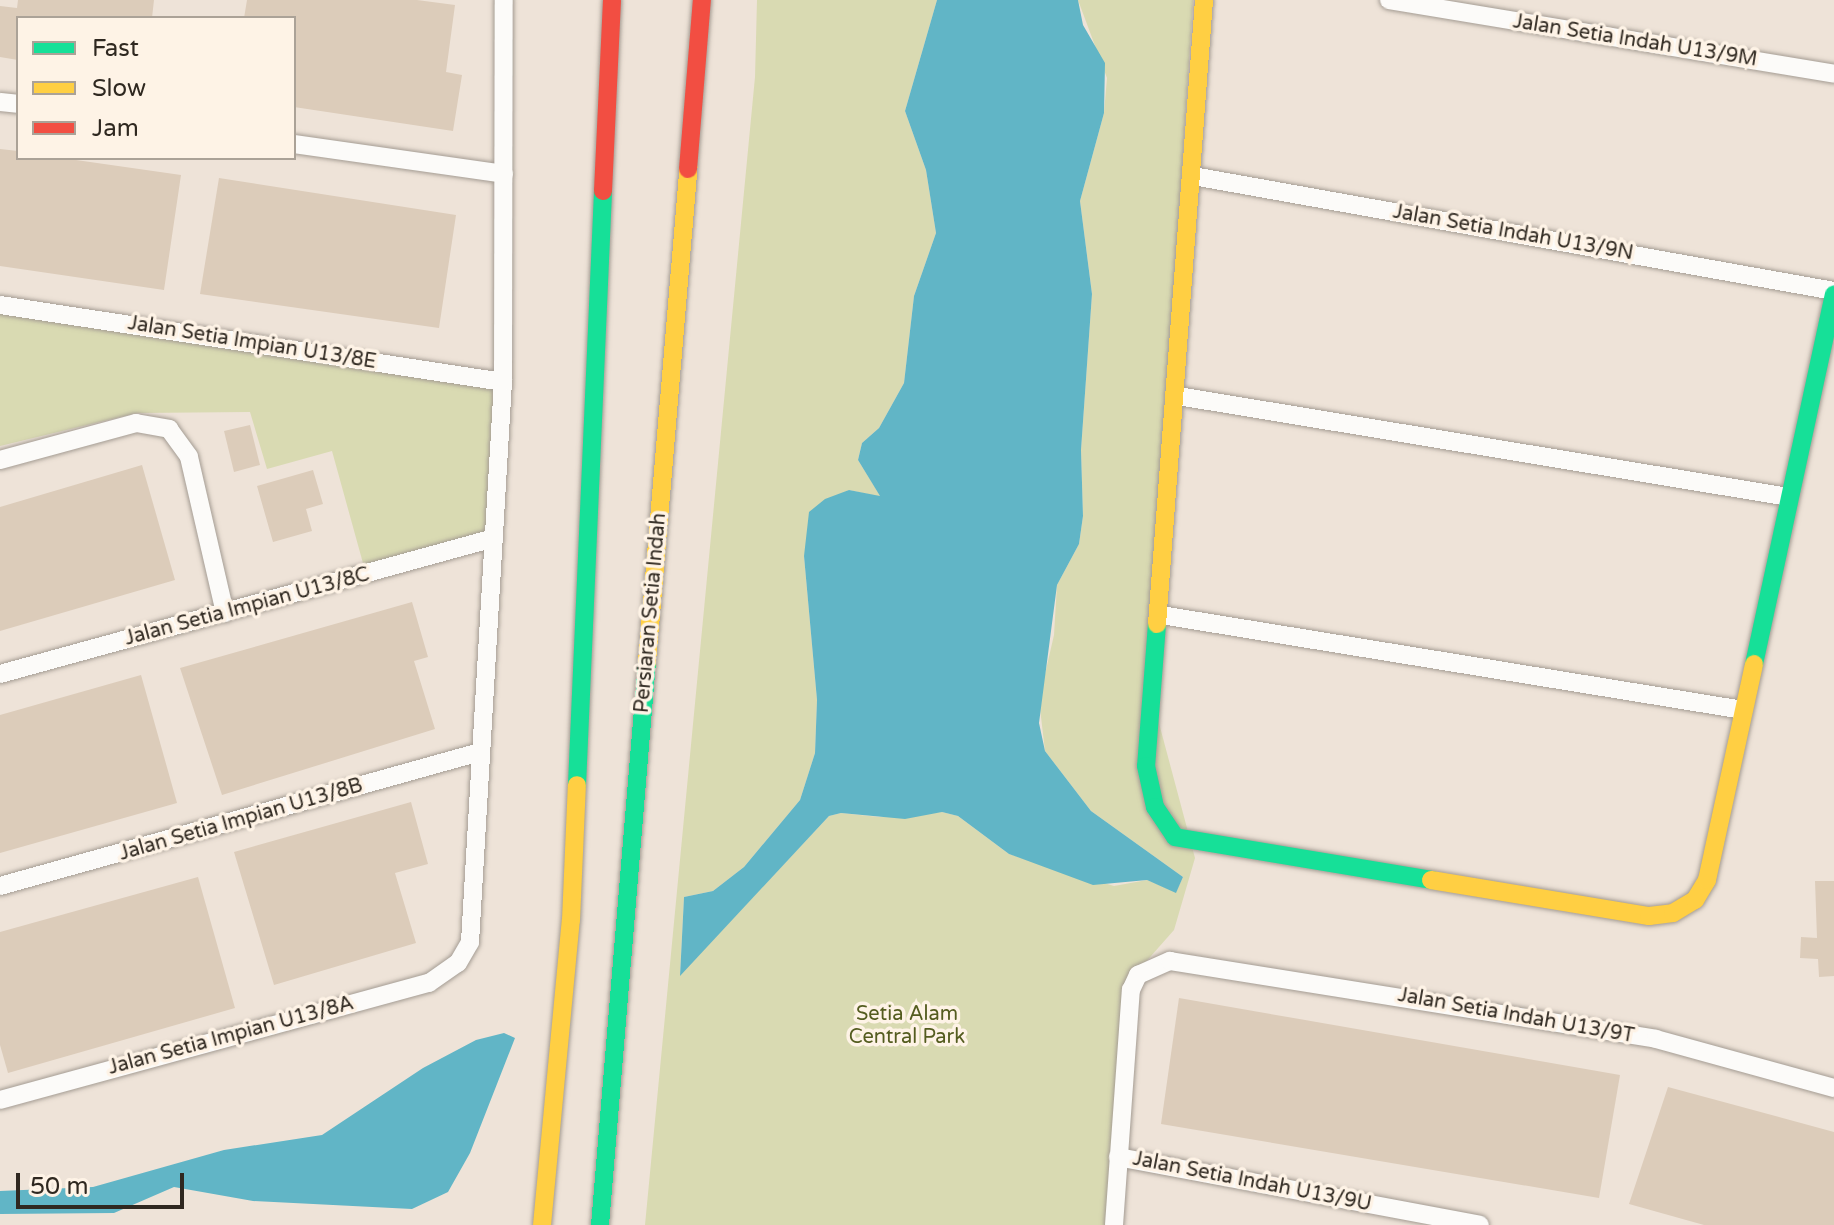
<!DOCTYPE html>
<html>
<head>
<meta charset="utf-8">
<style>
	body { margin:0 }
	#map { position:relative; width:1834px; height:1225px; overflow:hidden; background:#eee3d8; font-family:"Varela Round",sans-serif }
	div>[style] { position:absolute }
	[style*='--x'] { left:calc(var(--x)*1px); top:calc(var(--y)*1px); width:calc(var(--w)*1px); rotate:calc(var(--a)*1deg) }
	.green>* { inset:0; background:#d9dab2 }
	.water>* { inset:0; background:#61b5c6 }
	.building>* { inset:0; background:#dcccba }
	.roads { filter:drop-shadow(0 0 2px #a49c93) drop-shadow(0 0 2px #a49c93) }
	.street>* { height:18px; margin:-9px; padding:0 9px; transform-origin:9px; border-radius:9px; background:#fcfbf9 }
	.fast>* { height:18px; margin:-9px; padding:0 9px; transform-origin:9px; border-radius:9px; background:#16e098 }
	.slow>* { height:18px; margin:-9px; padding:0 9px; transform-origin:9px; border-radius:9px; background:#ffcf43 }
	.jam>* { height:18px; margin:-9px; padding:0 9px; transform-origin:9px; border-radius:9px; background:#f24e42 }
	span { translate:-50% -50%; white-space:nowrap; text-align:center; line-height:1.15; -webkit-text-stroke:7px #fef3e6; paint-order:stroke }
	.street-label { font-size:20px; color:#2f2820 }
	.park-label { font-size:20px; color:#545c1f }
	.legend { position:absolute; left:16px; top:16px; width:280px; height:144px; box-sizing:border-box; background:#fef3e6; border:2px solid #aba297; margin:0; padding:10px 14px; list-style:none; font-size:24px; color:#2f2820 }
	.legend li { display:flex; align-items:center; gap:16px; height:40px }
	.legend b { width:40px; border:2px solid #aba297 }
	.scale { position:absolute; left:16px; top:1173px; width:168px; height:36px; box-sizing:border-box; border:4px solid #2f2820; border-top:0; padding-left:10px; font-size:24px; line-height:28px; white-space:nowrap; color:#2f2820; -webkit-text-stroke:6px #fef3e6; paint-order:stroke }
</style>
</head>
<body>
<div id="map">
	<div class="green">
		<div style="clip-path:polygon(757px 0,937px 0,905px 111px,926px 170px,936px 233px,914px 296px,904px 383px,879px 428px,862px 443px,858px 460px,881px 497px,849px 490px,834px 498px,804px 556px,817px 700px,815px 753px,800px 800px,744px 867px,713px 891px,684px 897px,680px 975px,829px 816px,841px 813px,879px 817px,942px 812px,958px 816px,1009px 854px,1114px 886px,1147px 880px,1176px 892px,1183px 877px,1091px 811px,1045px 751px,1039px 700px,1054px 635px,1057px 585px,1079px 544px,1083px 516px,1081px 450px,1092px 294px,1080px 201px,1104px 113px,1107px 78px,1078px 0,1193px 0,1148px 682px,1195px 858px,1174px 930px,1136px 973px,1109px 1225px,645px 1225px,755px 77px)"></div>
		<div style="clip-path:polygon(0 305px,503px 382px,494px 538px,366px 574px,332px 451px,267px 469px,250px 412px,137px 413px,0 446px)"></div>
	</div>
	<div class="water">
		<div style="clip-path:polygon(937px 0,1078px 0,1083px 25px,1105px 63px,1104px 113px,1080px 201px,1092px 294px,1081px 450px,1083px 516px,1079px 544px,1057px 585px,1039px 723px,1045px 751px,1091px 811px,1183px 877px,1176px 893px,1147px 880px,1093px 885px,1009px 854px,958px 816px,942px 812px,905px 819px,841px 813px,829px 816px,680px 976px,684px 897px,713px 891px,744px 867px,800px 800px,815px 753px,817px 700px,804px 556px,809px 512px,825px 499px,849px 490px,880px 496px,858px 460px,862px 443px,879px 428px,904px 383px,914px 296px,936px 233px,926px 170px,905px 111px)"></div>
		<div style="clip-path:polygon(504px 1033px,515px 1038px,470px 1153px,448px 1192px,412px 1209px,253px 1201px,174px 1187px,114px 1213px,0 1214px,0 1191px,93px 1187px,224px 1150px,322px 1135px,423px 1068px,476px 1040px)"></div>
	</div>
	<div class="building">
		<div style="clip-path:polygon(18px 0,154px 0,152px 18px,18px 18px,18px 60px,0 57px,0 6px,17px 8px)"></div>
		<div style="clip-path:polygon(247px 0,417px 0,455px 5px,446px 72px,462px 75px,453px 131px,294px 107px,294px 18px,244px 18px)"></div>
		<div style="clip-path:polygon(0 149px,18px 151px,18px 158px,62px 158px,181px 175px,164px 290px,0 266px)"></div>
		<div style="clip-path:polygon(219px 178px,456px 215px,439px 328px,200px 294px)"></div>
		<div style="clip-path:polygon(250px 425px,260px 465px,234px 472px,224px 431px)"></div>
		<div style="clip-path:polygon(142px 465px,175px 580px,0 631px,0 507px)"></div>
		<div style="clip-path:polygon(313px 470px,323px 504px,306px 509px,312px 531px,273px 542px,257px 486px)"></div>
		<div style="clip-path:polygon(412px 602px,428px 657px,414px 661px,435px 729px,222px 795px,180px 668px)"></div>
		<div style="clip-path:polygon(141px 675px,177px 803px,0 853px,0 715px)"></div>
		<div style="clip-path:polygon(411px 802px,428px 864px,395px 873px,416px 943px,274px 985px,234px 852px)"></div>
		<div style="clip-path:polygon(198px 877px,235px 1008px,8px 1073px,0 1045px,0 932px)"></div>
		<div style="clip-path:polygon(1815px 881px,1834px 881px,1834px 976px,1819px 977px,1818px 959px,1800px 958px,1801px 937px,1817px 938px)"></div>
		<div style="clip-path:polygon(1179px 998px,1620px 1075px,1599px 1198px,1161px 1124px)"></div>
		<div style="clip-path:polygon(1668px 1087px,1834px 1132px,1834px 1225px,1704px 1225px,1629px 1204px)"></div>
	</div>
	<div class="roads">
		<div class="street">
			<div style="--x:1389;--y:0;--w:451;--a:9.4"></div>
			<div style="--x:0;--y:102;--w:18;--a:6"></div>
			<div style="--x:294;--y:144;--w:212;--a:8.1"></div>
			<div style="--x:1193;--y:176;--w:651;--a:10.17"></div>
			<div style="--x:0;--y:305;--w:509;--a:8.7"></div>
			<div style="--x:1178;--y:396;--w:619;--a:9.39"></div>
			<div style="--x:0;--y:460;--w:141;--a:-15.2"></div>
			<div style="--x:136;--y:423;--w:34;--a:10"></div>
			<div style="--x:169;--y:429;--w:34;--a:54"></div>
			<div style="--x:189;--y:457;--w:160;--a:77"></div>
			<div style="--x:1161;--y:615;--w:590;--a:9.27"></div>
			<div style="--x:0;--y:674;--w:512;--a:-15.39"></div>
			<div style="--x:0;--y:886;--w:499;--a:-15.6"></div>
			<div style="--x:0;--y:1100;--w:445;--a:-15.3"></div>
			<div style="--x:429;--y:983;--w:35;--a:-35"></div>
			<div style="--x:458;--y:963;--w:24;--a:-60"></div>
			<div style="--x:470;--y:942;--w:561;--a:-86.63"></div>
			<div style="--x:503;--y:382;--w:382;--a:-89.9"></div>
			<div style="--x:1118;--y:1157;--w:368;--a:10.6"></div>
			<div style="--x:1114;--y:1225;--w:236;--a:-85.9"></div>
			<div style="--x:1131;--y:990;--w:17;--a:-65"></div>
			<div style="--x:1138;--y:975;--w:35;--a:-24"></div>
			<div style="--x:1170;--y:961;--w:492;--a:9.1"></div>
			<div style="--x:1656;--y:1039;--w:185;--a:15.4"></div>
		</div>
		<div class="fast">
			<div style="--x:1157;--y:624;--w:142;--a:94.4"></div>
			<div style="--x:1146;--y:766;--w:42;--a:77.6"></div>
			<div style="--x:1155;--y:807;--w:36;--a:56"></div>
			<div style="--x:1175;--y:837;--w:260;--a:9.5"></div>
			<div style="--x:1754;--y:664;--w:378;--a:-77.8"></div>
			<div style="--x:577;--y:785;--w:595;--a:-87.49"></div>
			<div style="--x:600;--y:1225;--w:565;--a:-85.23"></div>
		</div>
		<div class="slow">
			<div style="--x:1157;--y:624;--w:626;--a:-85.69"></div>
			<div style="--x:647;--y:662;--w:495;--a:-85.2"></div>
			<div style="--x:1431;--y:880;--w:221;--a:9.4"></div>
			<div style="--x:1649;--y:916;--w:24;--a:-7"></div>
			<div style="--x:1673;--y:913;--w:26;--a:-31"></div>
			<div style="--x:1695;--y:900;--w:23;--a:-59"></div>
			<div style="--x:1707;--y:880;--w:221;--a:-77.7"></div>
			<div style="--x:542;--y:1225;--w:306;--a:-84.6"></div>
			<div style="--x:571;--y:920;--w:135;--a:-87.5"></div>
		</div>
		<div class="jam">
			<div style="--x:688;--y:169;--w:170;--a:-85.3"></div>
			<div style="--x:603;--y:191;--w:191;--a:-87.3"></div>
		</div>
	</div>
	<div class="street-label">
		<span style="left:1635px;top:41px;rotate:9deg">Jalan Setia Indah U13/9M</span>
		<span style="left:1513px;top:233px;rotate:10deg">Jalan Setia Indah U13/9N</span>
		<span style="left:252px;top:343px;rotate:9deg">Jalan Setia Impian U13/8E</span>
		<span style="left:247px;top:607px;rotate:-15deg">Jalan Setia Impian U13/8C</span>
		<span style="left:651px;top:613px;rotate:-85deg">Persiaran Setia Indah</span>
		<span style="left:241px;top:820px;rotate:-16deg">Jalan Setia Impian U13/8B</span>
		<span style="left:1516px;top:1016px;rotate:10deg">Jalan Setia Indah U13/9T</span>
		<span style="left:231px;top:1036px;rotate:-15deg">Jalan Setia Impian U13/8A</span>
		<span style="left:1252px;top:1182px;rotate:11deg">Jalan Setia Indah U13/9U</span>
	</div>
	<div class="park-label">
		<span style="left:907px;top:1026px">Setia Alam<br>Central Park</span>
	</div>
	<ul class="legend">
	<li><b style="height:10px;background:#16e098"></b>Fast</li>
	<li><b style="height:10px;background:#ffcf43"></b>Slow</li>
	<li><b style="height:10px;background:#f24e42"></b>Jam</li>
	</ul>
	<div class="scale">50 m</div>
</div>
</body>
</html>
